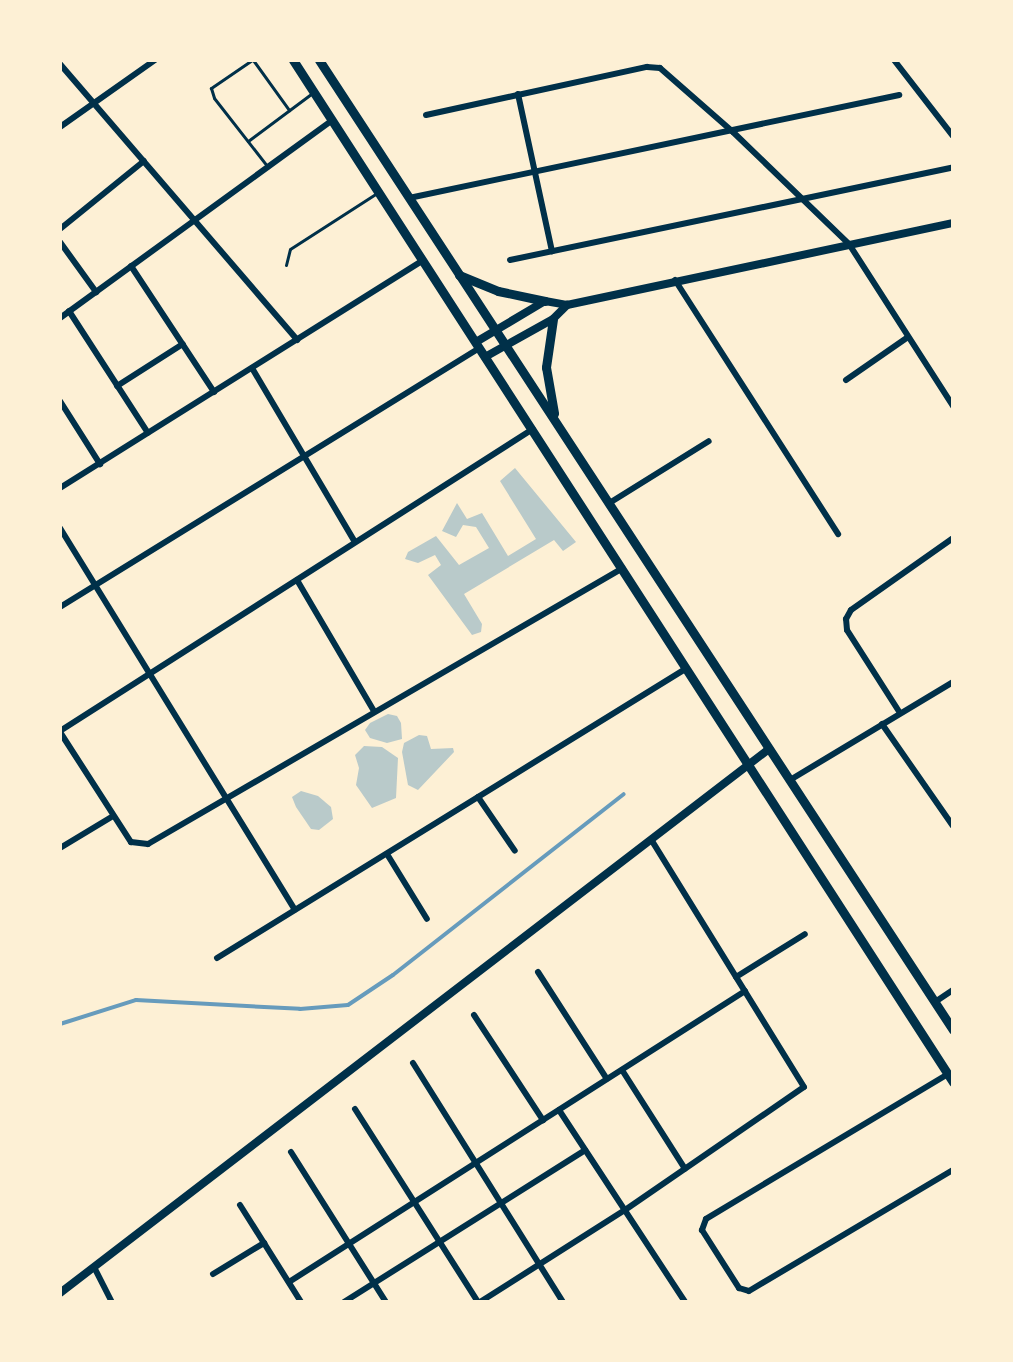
<!DOCTYPE html>
<html>
<head>
<meta charset="utf-8">
<style>
	body { margin:0 }
	#map { position:relative; width:1013px; height:1362px; overflow:hidden; background:#fdf0d5; font-family:"Asap Condensed",sans-serif }
	div>[style] { position:absolute }
	[style*='--x'] { left:calc(var(--x)*1px); top:calc(var(--y)*1px); width:calc(var(--w)*1px); rotate:calc(var(--a)*1deg) }
	.green>* { inset:0; background:#b9caca }
	.stream>* { height:4px; margin:-2px; padding:0 2px; transform-origin:2px; border-radius:2px; background:#669bbc }
	.service>* { height:3px; margin:-1.5px; padding:0 1.5px; transform-origin:1.5px; border-radius:1.5px; background:#003049 }
	.minor>* { height:6px; margin:-3px; padding:0 3px; transform-origin:3px; border-radius:3px; background:#003049 }
	.tertiary>* { height:8px; margin:-4px; padding:0 4px; transform-origin:4px; border-radius:4px; background:#003049 }
	.secondary>* { height:8px; margin:-4px; padding:0 4px; transform-origin:4px; border-radius:4px; background:#003049 }
	.primary>* { height:9px; margin:-4.5px; padding:0 4.5px; transform-origin:4.5px; border-radius:4.5px; background:#003049 }
	span { translate:-50% -50%; white-space:nowrap; text-align:center; line-height:1.15; -webkit-text-stroke:6px #fdf0d5; paint-order:stroke }
	.frame { position:absolute; inset:0; border:62px solid #fdf0d5; pointer-events:none }
</style>
</head>
<body>
<div id="map">
	<div class="green">
		<div style="clip-path:polygon(515px 468px,576px 542px,563px 551px,554px 540px,464px 594px,482px 624px,481px 632px,472px 635px,428px 575px,441px 565px,435px 555px,418px 563px,405px 559px,408px 552px,436px 536px,459px 565px,489px 548px,476px 527px,463px 525px,456px 537px,442px 531px,457px 503px,467px 519px,482px 513px,508px 556px,536px 539px,500px 481px)"></div>
		<div style="clip-path:polygon(388px 714px,397px 716px,401px 723px,402px 739px,387px 743px,370px 738px,365px 730px,370px 723px)"></div>
		<div style="clip-path:polygon(419px 735px,427px 736px,431px 749px,453px 748px,454px 752px,418px 790px,408px 785px,402px 752px,404px 743px)"></div>
		<div style="clip-path:polygon(364px 746px,382px 747px,398px 758px,396px 798px,372px 808px,356px 785px,359px 768px,355px 755px)"></div>
		<div style="clip-path:polygon(301px 791px,318px 796px,331px 807px,333px 819px,319px 830px,311px 829px,296px 807px,292px 797px)"></div>
	</div>
	<div class="stream">
		<div style="--x:60;--y:1024;--w:80;--a:-17.5"></div>
		<div style="--x:136;--y:1000;--w:164;--a:3.1"></div>
		<div style="--x:300;--y:1009;--w:48;--a:-4.8"></div>
		<div style="--x:348;--y:1005;--w:54;--a:-33.7"></div>
		<div style="--x:393;--y:975;--w:293;--a:-38.1"></div>
	</div>
	<div class="service">
		<div style="--x:252;--y:60;--w:50;--a:145.7"></div>
		<div style="--x:211;--y:88;--w:10;--a:73"></div>
		<div style="--x:214;--y:98;--w:88;--a:52"></div>
		<div style="--x:253;--y:60;--w:62;--a:54.2"></div>
		<div style="--x:248;--y:141;--w:79;--a:-36.7"></div>
		<div style="--x:286;--y:265;--w:16;--a:-76"></div>
		<div style="--x:290;--y:249;--w:103;--a:-32.8"></div>
	</div>
	<div class="minor">
		<div style="--x:894;--y:60;--w:96;--a:52.2"></div>
		<div style="--x:60;--y:64;--w:364;--a:49.3"></div>
		<div style="--x:518;--y:94;--w:161;--a:77.8"></div>
		<div style="--x:426;--y:115;--w:226;--a:-12.3"></div>
		<div style="--x:647;--y:67;--w:13;--a:4"></div>
		<div style="--x:660;--y:68;--w:97;--a:41.2"></div>
		<div style="--x:733;--y:132;--w:161;--a:44"></div>
		<div style="--x:849;--y:244;--w:193;--a:57.3"></div>
		<div style="--x:60;--y:127;--w:116;--a:-35.2"></div>
		<div style="--x:409;--y:198;--w:501;--a:-11.87"></div>
		<div style="--x:60;--y:229;--w:108;--a:-39"></div>
		<div style="--x:60;--y:242;--w:62;--a:54.2"></div>
		<div style="--x:510;--y:260;--w:451;--a:-11.8"></div>
		<div style="--x:131;--y:266;--w:151;--a:56.6"></div>
		<div style="--x:675;--y:280;--w:302;--a:57.3"></div>
		<div style="--x:69;--y:311;--w:145;--a:57.1"></div>
		<div style="--x:60;--y:318;--w:335;--a:-36"></div>
		<div style="--x:252;--y:368;--w:202;--a:59.4"></div>
		<div style="--x:846;--y:380;--w:75;--a:-34.7"></div>
		<div style="--x:117;--y:386;--w:78;--a:-32.5"></div>
		<div style="--x:60;--y:401;--w:75;--a:57.6"></div>
		<div style="--x:60;--y:488;--w:427;--a:-32.1"></div>
		<div style="--x:611;--y:502;--w:115;--a:-31.9"></div>
		<div style="--x:60;--y:528;--w:448;--a:58.4"></div>
		<div style="--x:297;--y:580;--w:152;--a:59.6"></div>
		<div style="--x:60;--y:607;--w:493;--a:-31.7"></div>
		<div style="--x:900;--y:713;--w:98;--a:-122.6"></div>
		<div style="--x:847;--y:630;--w:11;--a:-95"></div>
		<div style="--x:846;--y:619;--w:10;--a:-61"></div>
		<div style="--x:851;--y:610;--w:125;--a:-35.2"></div>
		<div style="--x:882;--y:724;--w:124;--a:55.2"></div>
		<div style="--x:60;--y:731;--w:561;--a:-32.56"></div>
		<div style="--x:60;--y:732;--w:131;--a:57.2"></div>
		<div style="--x:131;--y:842;--w:17;--a:7"></div>
		<div style="--x:148;--y:844;--w:549;--a:-30.16"></div>
		<div style="--x:790;--y:780;--w:190;--a:-31"></div>
		<div style="--x:478;--y:797;--w:65;--a:55.6"></div>
		<div style="--x:60;--y:848;--w:62;--a:-31.1"></div>
		<div style="--x:387;--y:854;--w:76;--a:58.4"></div>
		<div style="--x:217;--y:958;--w:552;--a:-31.68"></div>
		<div style="--x:538;--y:972;--w:127;--a:57.2"></div>
		<div style="--x:736;--y:977;--w:81;--a:-31.9"></div>
		<div style="--x:935;--y:1002;--w:22;--a:-34"></div>
		<div style="--x:474;--y:1015;--w:126;--a:56.7"></div>
		<div style="--x:413;--y:1063;--w:282;--a:57.9"></div>
		<div style="--x:622;--y:1070;--w:117;--a:57.5"></div>
		<div style="--x:948;--y:1074;--w:282;--a:149.1"></div>
		<div style="--x:706;--y:1219;--w:12;--a:110"></div>
		<div style="--x:702;--y:1230;--w:69;--a:57.5"></div>
		<div style="--x:739;--y:1288;--w:10;--a:17"></div>
		<div style="--x:749;--y:1291;--w:237;--a:-30.7"></div>
		<div style="--x:355;--y:1109;--w:229;--a:57.5"></div>
		<div style="--x:559;--y:1110;--w:230;--a:56.7"></div>
		<div style="--x:291;--y:1152;--w:178;--a:57.7"></div>
		<div style="--x:240;--y:1205;--w:115;--a:57.8"></div>
		<div style="--x:94;--y:1267;--w:39;--a:63"></div>
		<div style="--x:213;--y:1274;--w:60;--a:-31.3"></div>
		<div style="--x:289;--y:1282;--w:541;--a:-32.54"></div>
		<div style="--x:344;--y:1302;--w:285;--a:-32.2"></div>
		<div style="--x:480;--y:1302;--w:172;--a:-32.4"></div>
		<div style="--x:625;--y:1210;--w:217;--a:-34.5"></div>
		<div style="--x:804;--y:1087;--w:289;--a:-121.7"></div>
	</div>
	<div class="tertiary">
		<div style="--x:60;--y:1293;--w:894;--a:-37.5"></div>
	</div>
	<div class="secondary">
		<div style="--x:476;--y:342;--w:80;--a:-30.7"></div>
		<div style="--x:545;--y:301;--w:22;--a:10"></div>
		<div style="--x:567;--y:305;--w:395;--a:-12"></div>
		<div style="--x:485;--y:357;--w:78;--a:-29.2"></div>
		<div style="--x:553;--y:319;--w:20;--a:-45"></div>
	</div>
	<div class="primary">
		<div style="--x:293;--y:60;--w:1217;--a:57.15"></div>
		<div style="--x:319;--y:60;--w:1159;--a:56.83"></div>
		<div style="--x:459;--y:275;--w:42;--a:22.3"></div>
		<div style="--x:498;--y:291;--w:48;--a:12"></div>
		<div style="--x:553;--y:319;--w:49;--a:98.3"></div>
		<div style="--x:546;--y:367;--w:47;--a:80.1"></div>
	</div>
	<div class="frame"></div>
</div>
</body>
</html>
